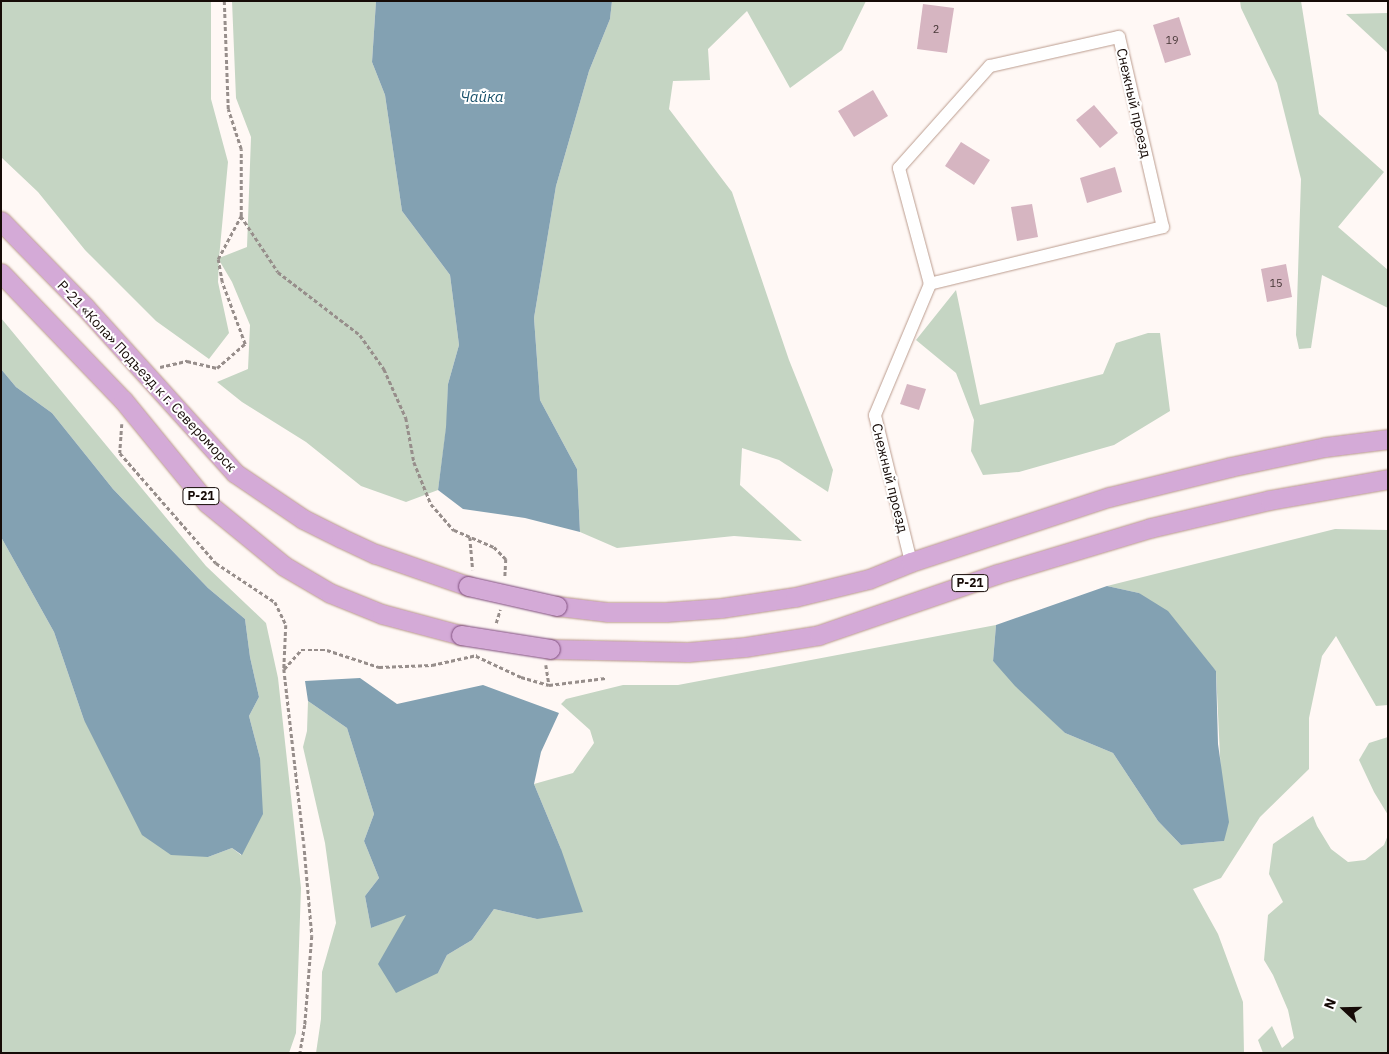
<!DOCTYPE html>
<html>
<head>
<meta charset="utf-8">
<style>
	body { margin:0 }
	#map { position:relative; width:1389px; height:1054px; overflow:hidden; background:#fff8f5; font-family:"IBM Plex Sans",sans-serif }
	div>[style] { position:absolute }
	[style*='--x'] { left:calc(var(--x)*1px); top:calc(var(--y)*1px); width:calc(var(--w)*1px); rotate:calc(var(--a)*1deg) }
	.green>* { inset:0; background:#c5d5c3 }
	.water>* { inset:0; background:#83a1b2 }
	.building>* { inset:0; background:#d6b5c1 }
	.path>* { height:2.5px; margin-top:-1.25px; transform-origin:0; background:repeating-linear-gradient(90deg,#978e8b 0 4px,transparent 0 6.5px) }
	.roads { filter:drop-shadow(0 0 1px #bb9c8e) drop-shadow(0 0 1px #bb9c8e) }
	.minor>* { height:12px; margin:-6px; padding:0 6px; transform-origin:6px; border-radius:6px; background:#fff }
	.primary>* { height:19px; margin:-9.5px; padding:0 9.5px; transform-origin:9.5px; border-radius:9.5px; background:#d4aad7 }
	.bridges { filter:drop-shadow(0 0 1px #7f4e7d) drop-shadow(0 0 1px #7f4e7d) }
	.primary-bridge>* { height:19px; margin:-9.5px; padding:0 9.5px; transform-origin:9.5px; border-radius:9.5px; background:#d4aad7 }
	span { translate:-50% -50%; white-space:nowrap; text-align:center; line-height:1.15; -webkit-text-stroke:4px #fff; paint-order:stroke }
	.number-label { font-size:11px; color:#463636 }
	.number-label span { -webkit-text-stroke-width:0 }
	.shield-label span { padding:1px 4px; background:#fff; border:1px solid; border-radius:4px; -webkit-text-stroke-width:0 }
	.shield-label { font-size:12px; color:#160b07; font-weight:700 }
	.street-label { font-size:14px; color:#160b07 }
	.water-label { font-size:15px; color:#18516b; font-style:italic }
	.frame { position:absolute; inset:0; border:2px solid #160b07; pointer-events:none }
	.north { position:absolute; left:1319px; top:984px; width:50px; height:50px; -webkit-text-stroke:4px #fff; paint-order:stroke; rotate:291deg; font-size:14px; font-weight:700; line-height:20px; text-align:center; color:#160b07 }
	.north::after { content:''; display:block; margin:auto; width:18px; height:22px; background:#160b07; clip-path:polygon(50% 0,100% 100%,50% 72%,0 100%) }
</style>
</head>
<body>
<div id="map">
	<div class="green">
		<div style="clip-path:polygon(1px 1px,211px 1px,211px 99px,228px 162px,219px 258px,247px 247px,251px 137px,236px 98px,232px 1px,376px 1px,372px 62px,385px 95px,402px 211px,450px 275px,459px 345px,448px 384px,447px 422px,438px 490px,406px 502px,361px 486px,306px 442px,242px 402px,217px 382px,248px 369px,250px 325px,232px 282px,219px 260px,218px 282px,229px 333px,209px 359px,156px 321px,85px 250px,38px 192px,1px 157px)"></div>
		<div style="clip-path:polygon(612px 1px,866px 1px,842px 50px,790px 88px,747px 11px,708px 49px,710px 80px,673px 81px,669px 109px,732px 192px,789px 360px,833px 470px,828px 492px,779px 460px,742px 448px,740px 485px,802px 541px,734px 536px,617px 548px,580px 532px,577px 469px,540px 400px,534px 318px,556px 186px,589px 71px,610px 19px)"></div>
		<div style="clip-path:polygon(1240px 1px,1301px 1px,1319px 114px,1384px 172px,1338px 227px,1388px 270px,1388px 308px,1322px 275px,1311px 348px,1299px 349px,1296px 335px,1301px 179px,1277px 83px,1241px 8px)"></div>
		<div style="clip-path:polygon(1388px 13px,1388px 53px,1346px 14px)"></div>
		<div style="clip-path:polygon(956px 290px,980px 405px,1103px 374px,1116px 343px,1148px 333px,1160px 333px,1170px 411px,1114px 445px,1019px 472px,983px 475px,971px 451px,974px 420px,956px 373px,916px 340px)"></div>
		<div style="clip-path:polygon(1px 318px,206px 566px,266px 623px,278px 678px,301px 888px,296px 1033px,289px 1053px,1px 1053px,1px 537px,54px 632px,84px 720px,208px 857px,232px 848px,241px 855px,260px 758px,249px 716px,259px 697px,250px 657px,245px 619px,208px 588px,113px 489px,52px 413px,16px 387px,1px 369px)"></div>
		<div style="clip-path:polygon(1335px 529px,1388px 530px,1388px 705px,1376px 706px,1336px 636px,1322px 656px,1309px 718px,1309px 769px,1260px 817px,1221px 878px,1193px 889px,1218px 934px,1243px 1002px,1244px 1053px,316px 1053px,321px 1019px,322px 972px,336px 923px,325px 843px,303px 747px,307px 731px,308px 701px,347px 728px,374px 814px,364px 841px,379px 878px,365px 896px,371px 928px,406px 914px,438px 973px,447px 955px,472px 940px,494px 909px,537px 919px,561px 849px,534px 784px,573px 773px,594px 743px,590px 730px,561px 704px,566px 699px,623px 685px,678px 685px,996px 625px,993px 661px,1065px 733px,1113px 753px,1158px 821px,1181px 845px,1224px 841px,1216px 671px,1139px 593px,1107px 586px)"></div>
		<div style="clip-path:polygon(1388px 737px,1388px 815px,1374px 792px,1359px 760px,1369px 743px)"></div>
		<div style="clip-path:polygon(1313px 816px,1317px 826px,1331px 849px,1348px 862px,1365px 860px,1384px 845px,1388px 835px,1388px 1053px,1263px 1053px,1258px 1040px,1272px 1026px,1282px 1048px,1294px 1038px,1288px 1010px,1273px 975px,1264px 960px,1268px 915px,1283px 902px,1269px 874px,1273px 844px)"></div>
	</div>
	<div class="water">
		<div style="clip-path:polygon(376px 1px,612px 1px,610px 19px,589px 71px,556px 186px,534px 318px,540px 400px,577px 469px,580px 532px,525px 518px,463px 509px,438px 490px,446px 427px,448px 384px,459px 345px,450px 275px,402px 211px,385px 95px,372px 62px)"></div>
		<div style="clip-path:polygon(1px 369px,16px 387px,52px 413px,113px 489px,208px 588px,245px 619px,250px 657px,259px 697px,249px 716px,260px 758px,263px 814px,242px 855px,232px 848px,208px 857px,171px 855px,142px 835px,84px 720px,54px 632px,1px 537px)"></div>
		<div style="clip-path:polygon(1107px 586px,1139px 593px,1168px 611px,1216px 671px,1218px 744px,1229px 822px,1224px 841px,1181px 845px,1158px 821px,1113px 753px,1065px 733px,1015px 686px,993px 661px,996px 625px)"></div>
		<div style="clip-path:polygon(360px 678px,397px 704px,483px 685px,559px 713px,541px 752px,534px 784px,561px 849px,583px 912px,537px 919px,494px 909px,472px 940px,447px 955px,438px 973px,396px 993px,378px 964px,406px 915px,371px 928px,365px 896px,379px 878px,364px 841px,374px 814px,347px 728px,308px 701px,305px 681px)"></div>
	</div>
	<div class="building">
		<div style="clip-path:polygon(923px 4px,954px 8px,947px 53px,917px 49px)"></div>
		<div style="clip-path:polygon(1179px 17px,1191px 55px,1165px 63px,1153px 25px)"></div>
		<div style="clip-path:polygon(873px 90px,888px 116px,854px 137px,838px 111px)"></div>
		<div style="clip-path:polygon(1094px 105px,1118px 133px,1100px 148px,1076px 120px)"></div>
		<div style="clip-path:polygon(961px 142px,990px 160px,974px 185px,945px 166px)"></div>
		<div style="clip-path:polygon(1115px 167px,1122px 192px,1087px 203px,1080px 178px)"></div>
		<div style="clip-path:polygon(1032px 204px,1038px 237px,1017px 241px,1011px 207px)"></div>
		<div style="clip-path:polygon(1286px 264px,1292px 297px,1267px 302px,1261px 269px)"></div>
		<div style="clip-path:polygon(907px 384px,926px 389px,919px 410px,900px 404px)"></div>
	</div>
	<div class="path">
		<div style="--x:241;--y:216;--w:67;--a:56.5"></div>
		<div style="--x:278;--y:272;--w:103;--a:37.5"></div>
		<div style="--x:360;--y:335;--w:42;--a:54.8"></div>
		<div style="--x:384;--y:369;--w:54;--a:65.8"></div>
		<div style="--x:406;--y:418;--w:45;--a:79.7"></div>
		<div style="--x:414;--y:462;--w:45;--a:68"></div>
		<div style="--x:431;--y:504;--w:35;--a:49"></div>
		<div style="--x:454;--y:530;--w:43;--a:23"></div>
		<div style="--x:494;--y:547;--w:17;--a:45"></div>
		<div style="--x:506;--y:559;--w:18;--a:93"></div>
		<div style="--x:160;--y:367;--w:28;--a:-13"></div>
		<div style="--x:187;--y:361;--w:31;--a:13"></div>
		<div style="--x:217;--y:368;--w:37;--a:-41"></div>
		<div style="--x:245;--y:344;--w:66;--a:-110.4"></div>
		<div style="--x:222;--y:282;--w:23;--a:-100"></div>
		<div style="--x:218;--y:259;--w:49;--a:-61.9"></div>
		<div style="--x:241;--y:216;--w:67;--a:-90"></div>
		<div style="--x:241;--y:149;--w:42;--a:-108"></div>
		<div style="--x:228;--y:109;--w:108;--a:-92.1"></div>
		<div style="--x:122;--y:424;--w:29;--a:94"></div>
		<div style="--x:120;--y:453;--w:146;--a:48.9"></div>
		<div style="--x:216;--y:563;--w:71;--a:33.5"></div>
		<div style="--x:275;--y:602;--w:25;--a:64"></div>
		<div style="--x:286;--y:625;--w:44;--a:92.6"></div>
		<div style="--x:284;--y:669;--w:176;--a:83.5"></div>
		<div style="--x:304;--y:844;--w:92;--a:85"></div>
		<div style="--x:312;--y:936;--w:89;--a:94.5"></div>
		<div style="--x:305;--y:1025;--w:28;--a:100"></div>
		<div style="--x:470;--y:537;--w:33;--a:85"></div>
		<div style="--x:496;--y:623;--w:14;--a:-73"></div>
		<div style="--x:476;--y:656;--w:50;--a:25"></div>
		<div style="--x:521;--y:677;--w:29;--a:16"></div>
		<div style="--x:549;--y:685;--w:57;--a:-7"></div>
		<div style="--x:546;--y:665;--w:20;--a:81"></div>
		<div style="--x:284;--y:669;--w:25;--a:-48"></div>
		<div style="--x:301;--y:650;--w:26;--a:0"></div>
		<div style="--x:327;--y:650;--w:55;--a:18.1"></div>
		<div style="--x:379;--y:667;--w:53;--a:-2.2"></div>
		<div style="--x:432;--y:665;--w:46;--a:-12.5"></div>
	</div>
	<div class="roads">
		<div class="minor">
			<div style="--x:1119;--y:37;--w:195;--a:77"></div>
			<div style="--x:1163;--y:227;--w:240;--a:166.3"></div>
			<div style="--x:930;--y:284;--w:120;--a:-105"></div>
			<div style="--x:899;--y:168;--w:137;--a:-48.3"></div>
			<div style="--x:990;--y:66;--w:132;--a:-12.7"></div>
			<div style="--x:911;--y:562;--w:151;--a:-103.8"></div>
			<div style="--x:875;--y:415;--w:142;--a:-67.2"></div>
		</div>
		<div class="primary">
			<div style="--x:1;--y:221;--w:120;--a:45.7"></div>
			<div style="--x:85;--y:307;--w:224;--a:47.9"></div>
			<div style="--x:235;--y:473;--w:82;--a:34.1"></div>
			<div style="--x:303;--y:519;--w:42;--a:26.6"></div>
			<div style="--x:341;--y:538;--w:38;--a:25"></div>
			<div style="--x:376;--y:554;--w:97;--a:19.2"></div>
			<div style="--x:1;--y:273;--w:176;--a:46.2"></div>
			<div style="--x:123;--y:400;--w:133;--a:50.8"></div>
			<div style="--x:207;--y:503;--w:99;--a:39.3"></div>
			<div style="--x:284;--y:566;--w:53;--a:30.4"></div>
			<div style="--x:330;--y:593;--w:56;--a:22"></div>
			<div style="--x:382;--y:614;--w:82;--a:14.9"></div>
			<div style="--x:557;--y:606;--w:50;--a:6.8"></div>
			<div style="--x:607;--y:612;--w:59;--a:0"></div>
			<div style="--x:666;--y:612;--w:55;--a:-4.2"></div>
			<div style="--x:721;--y:608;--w:75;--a:-8.5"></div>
			<div style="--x:795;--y:597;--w:76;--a:-13.7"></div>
			<div style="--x:869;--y:579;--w:45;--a:-22"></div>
			<div style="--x:911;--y:562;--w:208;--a:-18.2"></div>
			<div style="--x:1109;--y:497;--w:125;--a:-13.9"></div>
			<div style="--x:1230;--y:467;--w:97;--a:-11.9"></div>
			<div style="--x:1325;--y:447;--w:64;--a:-7.2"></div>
			<div style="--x:550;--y:649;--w:138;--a:1.2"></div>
			<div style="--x:688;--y:652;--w:57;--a:-5"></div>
			<div style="--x:745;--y:647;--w:75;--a:-9.2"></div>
			<div style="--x:819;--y:635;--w:188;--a:-18.9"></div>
			<div style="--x:997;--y:574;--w:160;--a:-16.7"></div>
			<div style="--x:1150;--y:528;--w:123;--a:-13.1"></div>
			<div style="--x:1270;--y:500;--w:120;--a:-10.1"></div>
		</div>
	</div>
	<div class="bridges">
		<div class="primary-bridge">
			<div style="--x:468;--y:586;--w:91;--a:12.7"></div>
			<div style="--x:461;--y:635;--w:90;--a:8.9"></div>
		</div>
	</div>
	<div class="number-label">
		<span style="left:936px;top:29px">2</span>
		<span style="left:1172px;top:40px">19</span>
		<span style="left:1276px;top:283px">15</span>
	</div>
	<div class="shield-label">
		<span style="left:201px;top:496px">Р-21</span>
		<span style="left:970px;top:583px">Р-21</span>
	</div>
	<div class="street-label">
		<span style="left:1134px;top:103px;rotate:77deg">Снежный проезд</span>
		<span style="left:147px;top:376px;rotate:47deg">Р-21 «Кола» Подъезд к г. Североморск</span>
		<span style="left:890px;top:478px;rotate:76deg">Снежный проезд</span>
	</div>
	<div class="water-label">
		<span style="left:482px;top:97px">Чайка</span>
	</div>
	<div class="frame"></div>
	<div class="north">N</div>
</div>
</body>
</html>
